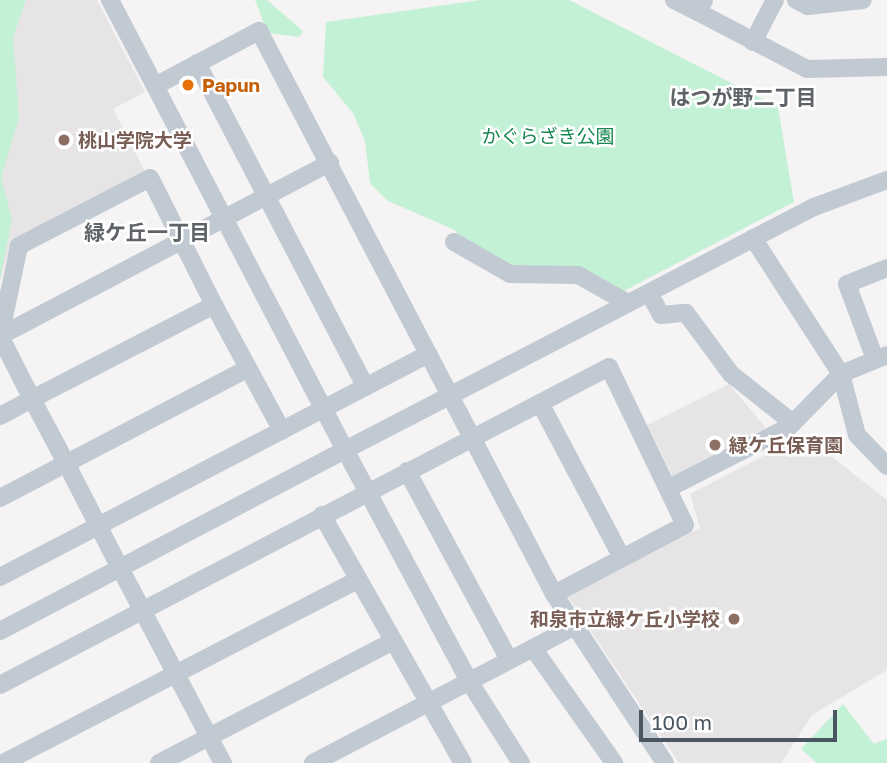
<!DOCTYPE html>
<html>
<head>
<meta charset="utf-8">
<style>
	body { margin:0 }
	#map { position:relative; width:887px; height:763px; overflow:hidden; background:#f5f3f3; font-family:"Golos Text","Noto Sans JP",sans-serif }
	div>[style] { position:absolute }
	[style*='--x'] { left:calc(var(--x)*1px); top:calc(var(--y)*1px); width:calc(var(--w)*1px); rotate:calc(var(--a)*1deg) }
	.education>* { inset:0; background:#e6e4e5 }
	.green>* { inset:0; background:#c3f1d5 }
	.minor>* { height:18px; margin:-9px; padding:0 9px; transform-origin:9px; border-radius:9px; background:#c1cad2 }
	.dots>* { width:19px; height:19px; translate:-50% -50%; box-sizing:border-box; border:4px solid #fff; border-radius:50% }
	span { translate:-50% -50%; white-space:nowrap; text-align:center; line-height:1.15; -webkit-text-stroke:5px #fff; paint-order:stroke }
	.food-label { font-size:19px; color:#c56008; font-weight:700 }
	.left { translate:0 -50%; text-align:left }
	.park-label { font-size:19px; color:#17864f }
	.education-label { font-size:19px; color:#785e54; font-weight:700 }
	.right { translate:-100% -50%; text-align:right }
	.neighbourhood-label { font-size:21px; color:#5f6368; font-weight:700 }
	.scale { position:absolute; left:639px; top:710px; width:198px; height:32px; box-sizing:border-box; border:4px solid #4a5661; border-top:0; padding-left:9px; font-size:21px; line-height:24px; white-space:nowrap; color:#4a5661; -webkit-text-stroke:5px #fff; paint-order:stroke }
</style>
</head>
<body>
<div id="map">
	<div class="education">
		<div style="clip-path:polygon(0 0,97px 0,145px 92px,113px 109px,145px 171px,12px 239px,0 282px)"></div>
		<div style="clip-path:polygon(729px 384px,766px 428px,673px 477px,647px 425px)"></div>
		<div style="clip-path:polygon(804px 435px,887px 500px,887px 670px,812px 715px,781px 763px,679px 763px,566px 594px,700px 528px,690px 494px)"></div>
	</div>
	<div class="green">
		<div style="clip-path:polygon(0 0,26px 0,13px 37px,19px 118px,1px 178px,12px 219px,0 279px)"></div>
		<div style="clip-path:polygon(255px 0,267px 0,303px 31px,299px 37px,268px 33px)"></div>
		<div style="clip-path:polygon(480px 0,569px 0,778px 107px,794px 202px,620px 293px,592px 278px,527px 274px,462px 242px,455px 230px,388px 201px,370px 183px,365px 141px,353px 113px,323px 77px,326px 22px)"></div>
		<div style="clip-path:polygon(843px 704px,874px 744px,887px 739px,887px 763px,817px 763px,801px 749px)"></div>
	</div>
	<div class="minor">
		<div style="--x:674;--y:0;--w:27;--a:27"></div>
		<div style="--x:698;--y:12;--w:13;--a:-63"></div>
		<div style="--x:796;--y:0;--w:13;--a:27"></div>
		<div style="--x:808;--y:6;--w:55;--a:-6.2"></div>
		<div style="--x:698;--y:12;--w:123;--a:27.6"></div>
		<div style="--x:807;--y:69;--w:80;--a:-1.4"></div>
		<div style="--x:753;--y:42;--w:47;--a:-62.4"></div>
		<div style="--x:197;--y:63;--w:365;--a:62.5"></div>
		<div style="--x:155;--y:86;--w:118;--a:-27.9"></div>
		<div style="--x:259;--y:31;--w:636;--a:62.35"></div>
		<div style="--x:554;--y:594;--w:202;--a:56.7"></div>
		<div style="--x:753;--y:238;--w:162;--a:57.1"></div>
		<div style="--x:841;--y:374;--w:63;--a:75.3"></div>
		<div style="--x:857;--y:435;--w:43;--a:45.9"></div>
		<div style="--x:454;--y:242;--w:64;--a:29.7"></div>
		<div style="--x:510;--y:274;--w:68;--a:0.8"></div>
		<div style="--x:578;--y:275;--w:57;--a:29.2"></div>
		<div style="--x:649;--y:293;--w:25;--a:61"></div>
		<div style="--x:661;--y:315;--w:25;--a:-5"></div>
		<div style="--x:686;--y:313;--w:76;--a:53.6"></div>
		<div style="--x:731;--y:374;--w:79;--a:38.3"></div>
		<div style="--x:214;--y:305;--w:143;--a:61.6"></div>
		<div style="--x:0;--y:336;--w:373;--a:-27.7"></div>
		<div style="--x:875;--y:359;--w:80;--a:-110.5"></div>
		<div style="--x:847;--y:284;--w:43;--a:-21.8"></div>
		<div style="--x:540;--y:403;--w:175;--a:62.1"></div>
		<div style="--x:0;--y:416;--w:36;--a:-28"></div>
		<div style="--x:32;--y:399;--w:205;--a:-27.3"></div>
		<div style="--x:214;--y:305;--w:142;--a:-116.7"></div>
		<div style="--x:150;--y:178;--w:148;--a:152.6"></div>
		<div style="--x:19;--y:246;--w:92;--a:101.9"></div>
		<div style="--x:0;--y:336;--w:71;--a:63.1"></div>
		<div style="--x:32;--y:399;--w:72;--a:62"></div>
		<div style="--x:66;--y:463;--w:118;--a:62.8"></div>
		<div style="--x:120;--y:568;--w:221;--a:62.2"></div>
		<div style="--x:407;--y:471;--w:215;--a:61.6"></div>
		<div style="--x:671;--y:487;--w:132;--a:-27"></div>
		<div style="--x:789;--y:427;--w:74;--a:-45.5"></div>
		<div style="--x:841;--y:374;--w:50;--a:-22.4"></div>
		<div style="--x:0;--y:498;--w:279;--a:-27.6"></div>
		<div style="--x:322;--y:515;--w:285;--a:60.4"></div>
		<div style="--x:0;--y:577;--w:483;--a:-27.5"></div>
		<div style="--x:0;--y:631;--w:390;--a:-27.7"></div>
		<div style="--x:345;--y:450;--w:508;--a:-117.57"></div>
		<div style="--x:533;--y:648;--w:141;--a:54.8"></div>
		<div style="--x:0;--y:685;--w:687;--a:-27.57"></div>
		<div style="--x:609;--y:367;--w:175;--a:64.3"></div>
		<div style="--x:685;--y:525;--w:148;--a:152.2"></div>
		<div style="--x:3;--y:763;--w:399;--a:-27.3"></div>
		<div style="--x:159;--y:763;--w:262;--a:-27.5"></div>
		<div style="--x:313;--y:763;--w:293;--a:-27.6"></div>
		<div style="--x:521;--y:763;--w:97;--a:-122.4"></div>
		<div style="--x:469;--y:681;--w:262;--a:-118.2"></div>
		<div style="--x:345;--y:450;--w:528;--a:-27.39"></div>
		<div style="--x:814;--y:207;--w:78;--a:-20.3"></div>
	</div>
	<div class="dots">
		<div style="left:188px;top:85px;background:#e8710a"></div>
		<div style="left:64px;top:140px;background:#8d6e63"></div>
		<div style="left:715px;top:445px;background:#8d6e63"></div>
		<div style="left:734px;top:619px;background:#8d6e63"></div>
	</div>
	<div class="food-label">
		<span class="left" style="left:202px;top:85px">Papun</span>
	</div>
	<div class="park-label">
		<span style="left:548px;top:136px">かぐらざき公園</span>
	</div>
	<div class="education-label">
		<span class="left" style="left:78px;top:140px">桃山学院大学</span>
		<span class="left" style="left:729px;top:445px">緑ケ丘保育園</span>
		<span class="right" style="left:720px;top:619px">和泉市立緑ケ丘小学校</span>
	</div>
	<div class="neighbourhood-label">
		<span style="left:743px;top:97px">はつが野二丁目</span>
		<span style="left:147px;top:232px">緑ケ丘一丁目</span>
	</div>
	<div class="scale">100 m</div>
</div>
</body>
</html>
